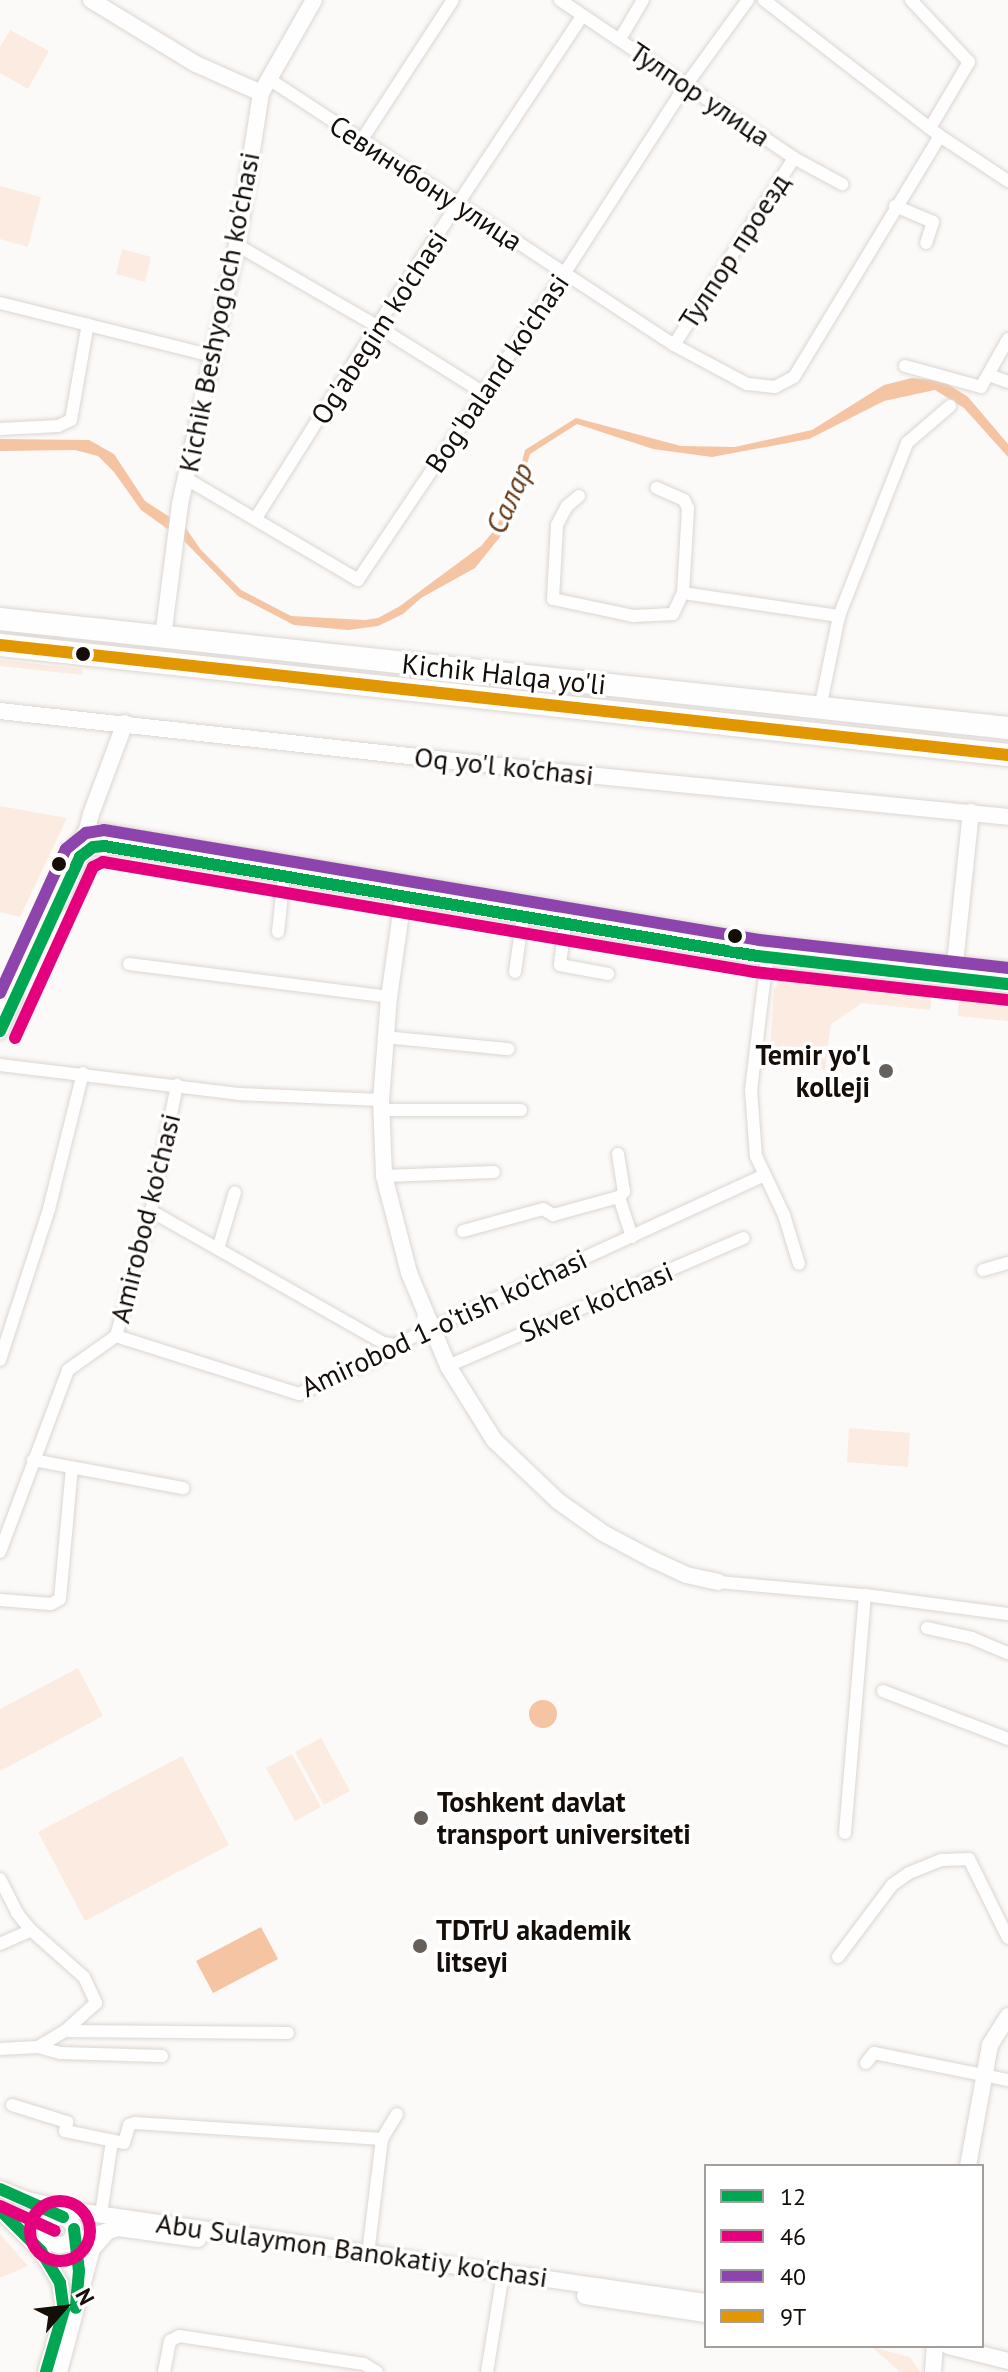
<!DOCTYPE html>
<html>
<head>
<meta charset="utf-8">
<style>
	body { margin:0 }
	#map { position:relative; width:1008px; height:2372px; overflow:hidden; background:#fcfaf8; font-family:"PT Sans",sans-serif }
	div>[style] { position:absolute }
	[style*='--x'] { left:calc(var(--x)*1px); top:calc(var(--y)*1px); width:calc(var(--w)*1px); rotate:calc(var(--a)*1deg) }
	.green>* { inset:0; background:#fbebe1 }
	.water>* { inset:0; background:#f4c4a3 }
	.round { border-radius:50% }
	.roads { filter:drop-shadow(0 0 2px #dbd6d2) drop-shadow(0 0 2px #dbd6d2) }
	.street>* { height:12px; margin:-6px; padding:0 6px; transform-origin:6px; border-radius:6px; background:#fffefe }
	.secondary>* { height:16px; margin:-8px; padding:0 8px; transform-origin:8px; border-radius:8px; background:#fffefe }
	.secondary>.ring { margin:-8px; padding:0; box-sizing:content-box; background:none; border:16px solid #fffefe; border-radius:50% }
	.highway>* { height:22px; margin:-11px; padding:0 11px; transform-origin:11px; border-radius:11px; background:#fffefe }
	.bus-1>* { height:12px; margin:-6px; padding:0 6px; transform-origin:6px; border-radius:6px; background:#00a651 }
	.bus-2>* { height:12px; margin:-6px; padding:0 6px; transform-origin:6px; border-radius:6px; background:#e5007d }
	.bus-2>.ring { margin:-6px; padding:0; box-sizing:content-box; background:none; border:12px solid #e5007d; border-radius:50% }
	.bus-3>* { height:12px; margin:-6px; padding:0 6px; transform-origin:6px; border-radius:6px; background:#8e44ad }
	.bus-4>* { height:12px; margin:-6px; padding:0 6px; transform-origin:6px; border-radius:6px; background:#e09701 }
	.dots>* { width:22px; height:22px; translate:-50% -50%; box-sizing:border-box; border:4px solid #fff; border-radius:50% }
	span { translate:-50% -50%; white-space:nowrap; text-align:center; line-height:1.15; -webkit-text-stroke:7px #fff; paint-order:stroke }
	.street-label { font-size:28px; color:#150d08 }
	.poi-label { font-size:28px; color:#150d08; font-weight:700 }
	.right { translate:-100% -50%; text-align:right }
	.left { translate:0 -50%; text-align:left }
	.water-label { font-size:30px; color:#693d1c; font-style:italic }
	.legend { position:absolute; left:704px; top:2164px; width:280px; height:184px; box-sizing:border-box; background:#fff; border:2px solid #a19e9c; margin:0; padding:10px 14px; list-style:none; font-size:24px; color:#150d08 }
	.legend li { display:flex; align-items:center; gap:16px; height:40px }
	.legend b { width:40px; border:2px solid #a19e9c }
	.north { position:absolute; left:24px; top:2268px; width:80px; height:80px; -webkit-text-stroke:6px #fff; paint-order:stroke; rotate:62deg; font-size:22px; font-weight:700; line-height:32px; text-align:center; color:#150d08 }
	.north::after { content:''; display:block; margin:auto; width:28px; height:36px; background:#150d08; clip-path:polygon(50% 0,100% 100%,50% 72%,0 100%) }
</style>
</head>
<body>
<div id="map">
	<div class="green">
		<div style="clip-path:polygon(10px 30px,49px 51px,28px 89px,0 73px,0 47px)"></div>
		<div style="clip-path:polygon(0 186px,41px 197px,28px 247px,0 239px)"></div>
		<div style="clip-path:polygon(122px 249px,151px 257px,145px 282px,116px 274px)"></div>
		<div style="clip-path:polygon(0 660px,82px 669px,82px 675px,0 666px)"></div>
		<div style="clip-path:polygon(0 806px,67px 818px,20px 917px,0 912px)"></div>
		<div style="clip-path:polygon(784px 973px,932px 990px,930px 1010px,862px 1003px,831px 1024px,825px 1070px,769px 1063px,774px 990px)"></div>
		<div style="clip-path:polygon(959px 994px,1008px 999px,1008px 1021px,958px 1016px)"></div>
		<div style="clip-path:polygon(849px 1428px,910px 1433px,908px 1467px,847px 1462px)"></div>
		<div style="clip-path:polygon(78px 1668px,103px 1716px,0 1771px,0 1709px)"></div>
		<div style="clip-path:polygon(321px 1738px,350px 1791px,324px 1805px,295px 1752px)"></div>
		<div style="clip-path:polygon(292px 1754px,321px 1807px,295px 1821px,266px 1768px)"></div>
		<div style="clip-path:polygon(182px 1756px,229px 1845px,85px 1921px,38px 1832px)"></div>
		<div style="clip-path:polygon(0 2234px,28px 2266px,0 2278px)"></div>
		<div style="clip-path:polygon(872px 2347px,910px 2357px,920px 2372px,900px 2372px)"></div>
	</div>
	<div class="water">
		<div style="clip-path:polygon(912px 378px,943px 381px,968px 397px,1008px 444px,1008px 457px,964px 408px,935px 390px,884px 401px,809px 439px,712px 457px,653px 449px,577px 424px,530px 454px,508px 527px,475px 568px,421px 598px,403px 614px,378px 626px,348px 630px,294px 625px,238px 596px,183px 540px,141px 510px,114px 472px,98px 456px,75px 450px,0 451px,0 439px,89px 440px,114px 454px,145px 501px,185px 527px,201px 550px,241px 590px,291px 616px,365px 620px,378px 618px,400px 606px,481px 546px,496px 528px,517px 482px,525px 450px,576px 418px,681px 446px,735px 447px,812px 430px,884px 385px)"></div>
		<div class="round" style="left:529px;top:1700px;width:28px;height:28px"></div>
		<div style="clip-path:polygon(261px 1927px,278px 1959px,213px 1993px,196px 1961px)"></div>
	</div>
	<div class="roads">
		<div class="street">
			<div style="--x:560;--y:0;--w:282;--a:34"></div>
			<div style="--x:794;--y:158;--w:55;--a:28.4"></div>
			<div style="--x:764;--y:0;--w:222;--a:37.7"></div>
			<div style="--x:940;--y:136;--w:82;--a:33.5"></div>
			<div style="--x:911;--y:0;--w:85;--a:46.9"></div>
			<div style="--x:969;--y:62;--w:77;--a:120.6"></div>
			<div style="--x:620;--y:39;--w:45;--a:-59.5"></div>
			<div style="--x:269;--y:79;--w:485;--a:33.3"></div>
			<div style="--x:674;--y:345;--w:83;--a:28.1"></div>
			<div style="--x:747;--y:384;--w:28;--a:6"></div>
			<div style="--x:775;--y:387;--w:21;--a:-28"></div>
			<div style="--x:794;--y:377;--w:282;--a:-58.8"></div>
			<div style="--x:361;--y:141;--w:168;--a:-56.9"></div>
			<div style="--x:895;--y:206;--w:41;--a:22.8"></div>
			<div style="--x:933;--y:222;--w:22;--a:108"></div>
			<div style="--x:237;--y:245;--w:162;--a:30.1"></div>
			<div style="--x:377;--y:326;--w:126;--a:32.1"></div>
			<div style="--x:0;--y:303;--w:219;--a:14"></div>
			<div style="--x:674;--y:345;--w:222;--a:-57.3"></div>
			<div style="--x:905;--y:366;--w:79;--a:15.4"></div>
			<div style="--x:981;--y:387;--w:55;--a:-60.6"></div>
			<div style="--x:989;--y:375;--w:20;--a:20"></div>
			<div style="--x:0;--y:429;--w:58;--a:-3"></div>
			<div style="--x:58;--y:426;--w:14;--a:-25"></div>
			<div style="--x:71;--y:420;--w:97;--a:-80"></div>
			<div style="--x:185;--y:478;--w:201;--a:30.5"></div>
			<div style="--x:358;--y:580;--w:369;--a:-56.1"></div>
			<div style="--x:564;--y:274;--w:225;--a:-57.2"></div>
			<div style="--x:686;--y:85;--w:105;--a:-53.9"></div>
			<div style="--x:579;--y:496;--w:16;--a:140"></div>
			<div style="--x:567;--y:506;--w:21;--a:118"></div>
			<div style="--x:557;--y:525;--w:74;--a:93.1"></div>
			<div style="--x:553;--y:599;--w:83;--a:11.9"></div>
			<div style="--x:634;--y:616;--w:39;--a:-3"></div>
			<div style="--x:673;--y:614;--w:23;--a:-65"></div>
			<div style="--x:683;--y:593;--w:85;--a:-86.6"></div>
			<div style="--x:688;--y:508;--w:9;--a:-117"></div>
			<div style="--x:684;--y:500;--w:30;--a:-156"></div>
			<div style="--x:256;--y:518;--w:227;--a:-57.8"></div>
			<div style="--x:377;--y:326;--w:372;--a:-56.5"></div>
			<div style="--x:683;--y:593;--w:158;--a:8.4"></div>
			<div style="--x:820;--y:708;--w:94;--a:-78.3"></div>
			<div style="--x:839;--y:616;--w:186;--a:-68.5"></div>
			<div style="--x:907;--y:443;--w:57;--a:-40.7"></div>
			<div style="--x:565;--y:924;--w:41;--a:97"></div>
			<div style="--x:560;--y:965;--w:49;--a:10.6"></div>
			<div style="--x:278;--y:932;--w:57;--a:-84"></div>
			<div style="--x:767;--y:958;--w:133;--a:96.9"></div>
			<div style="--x:751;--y:1090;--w:66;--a:85.7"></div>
			<div style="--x:756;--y:1156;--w:65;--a:64.6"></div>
			<div style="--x:784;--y:1215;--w:51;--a:73"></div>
			<div style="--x:129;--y:964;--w:262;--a:7.2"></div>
			<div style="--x:515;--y:972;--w:57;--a:-81.9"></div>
			<div style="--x:385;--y:1037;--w:124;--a:5.6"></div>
			<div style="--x:0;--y:1065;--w:240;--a:6.9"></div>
			<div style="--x:238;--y:1094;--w:143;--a:2.4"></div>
			<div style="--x:381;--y:1110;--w:140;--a:0"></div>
			<div style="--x:618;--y:1154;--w:38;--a:81"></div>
			<div style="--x:624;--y:1192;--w:7;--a:135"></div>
			<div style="--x:384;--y:1176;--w:110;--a:-2.1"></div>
			<div style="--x:151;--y:1211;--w:267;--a:29.6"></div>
			<div style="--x:383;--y:1343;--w:12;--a:9"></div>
			<div style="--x:463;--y:1231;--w:83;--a:-15.4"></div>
			<div style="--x:543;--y:1209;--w:12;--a:31"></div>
			<div style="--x:553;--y:1215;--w:68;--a:-15.3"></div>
			<div style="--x:619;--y:1197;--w:42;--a:72"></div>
			<div style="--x:218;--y:1249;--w:59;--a:-73.4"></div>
			<div style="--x:983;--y:1270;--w:26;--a:-16"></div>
			<div style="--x:116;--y:1336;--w:192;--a:17.6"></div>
			<div style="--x:299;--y:1394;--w:90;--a:-24.3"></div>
			<div style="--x:381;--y:1357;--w:18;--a:-41"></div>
			<div style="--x:395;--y:1345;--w:405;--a:-24.7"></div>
			<div style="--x:0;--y:1360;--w:159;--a:-72"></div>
			<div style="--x:49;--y:1209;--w:140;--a:-76"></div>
			<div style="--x:448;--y:1366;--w:322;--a:-23.4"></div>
			<div style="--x:33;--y:1460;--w:153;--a:10.6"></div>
			<div style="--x:0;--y:1552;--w:194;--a:-69.5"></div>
			<div style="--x:68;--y:1370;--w:59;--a:-35.3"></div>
			<div style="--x:116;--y:1336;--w:130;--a:-74.4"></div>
			<div style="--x:151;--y:1211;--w:129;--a:-78.3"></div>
			<div style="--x:718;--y:1582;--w:148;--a:5.1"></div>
			<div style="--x:865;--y:1595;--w:144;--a:7.6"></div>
			<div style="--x:0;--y:1600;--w:51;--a:4.5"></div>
			<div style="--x:51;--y:1604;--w:10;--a:-29"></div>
			<div style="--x:60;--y:1599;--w:132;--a:-84.8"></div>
			<div style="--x:927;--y:1628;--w:46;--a:12.5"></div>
			<div style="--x:972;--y:1638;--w:39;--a:23"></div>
			<div style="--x:883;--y:1691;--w:134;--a:21"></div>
			<div style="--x:845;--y:1833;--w:239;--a:-85.2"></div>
			<div style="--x:0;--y:1879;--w:38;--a:63"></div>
			<div style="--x:17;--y:1913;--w:22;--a:51"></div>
			<div style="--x:31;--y:1930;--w:71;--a:41.6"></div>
			<div style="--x:84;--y:1977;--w:29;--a:65"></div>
			<div style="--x:96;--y:2003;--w:42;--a:137.9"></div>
			<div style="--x:0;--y:1944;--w:34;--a:-24"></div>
			<div style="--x:838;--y:1957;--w:90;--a:-53.1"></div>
			<div style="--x:892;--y:1885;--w:21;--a:-35"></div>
			<div style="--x:909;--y:1873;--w:35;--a:-22"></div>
			<div style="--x:942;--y:1860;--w:27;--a:-2"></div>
			<div style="--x:969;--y:1859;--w:88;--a:63.7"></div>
			<div style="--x:38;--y:2047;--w:23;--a:15"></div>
			<div style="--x:60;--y:2053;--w:102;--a:1.7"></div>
			<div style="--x:0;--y:2049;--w:38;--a:-3"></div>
			<div style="--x:38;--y:2047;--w:31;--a:-31"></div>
			<div style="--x:65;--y:2031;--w:223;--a:0.5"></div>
			<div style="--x:866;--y:2063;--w:13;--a:-51"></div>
			<div style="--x:874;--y:2053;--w:137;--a:11.4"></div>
			<div style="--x:12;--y:2105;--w:58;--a:17.2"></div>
			<div style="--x:67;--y:2122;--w:9;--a:103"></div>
			<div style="--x:65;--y:2131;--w:60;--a:11.5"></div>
			<div style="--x:124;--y:2143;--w:19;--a:-74"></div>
			<div style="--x:129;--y:2125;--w:6;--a:-18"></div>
			<div style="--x:135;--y:2123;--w:248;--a:3.7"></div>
			<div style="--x:382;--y:2139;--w:29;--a:-59"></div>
			<div style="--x:101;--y:2214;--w:74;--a:-81.4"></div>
			<div style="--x:368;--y:2254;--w:116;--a:-83.1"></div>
			<div style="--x:164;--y:2372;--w:32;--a:-79"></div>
			<div style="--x:170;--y:2341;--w:10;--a:-29"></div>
			<div style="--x:179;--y:2336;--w:187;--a:8.6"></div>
			<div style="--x:364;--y:2364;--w:15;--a:32"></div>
			<div style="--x:487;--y:2372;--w:100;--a:-80.8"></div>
		</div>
		<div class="secondary">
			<div style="--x:91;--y:0;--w:123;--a:31.4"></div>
			<div style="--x:196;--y:64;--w:71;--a:24"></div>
			<div style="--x:163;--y:637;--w:134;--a:-82.7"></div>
			<div style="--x:180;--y:504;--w:265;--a:-77.6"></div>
			<div style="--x:237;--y:245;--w:154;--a:-81"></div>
			<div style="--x:261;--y:93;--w:107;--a:-60.3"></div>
			<div style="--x:0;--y:711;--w:521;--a:6.28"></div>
			<div style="--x:518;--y:768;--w:492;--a:5.7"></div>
			<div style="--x:80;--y:857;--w:16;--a:-38"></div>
			<div style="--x:93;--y:847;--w:30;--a:0"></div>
			<div style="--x:123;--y:847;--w:643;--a:9.76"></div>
			<div style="--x:757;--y:956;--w:253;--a:6.4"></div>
			<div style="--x:405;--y:885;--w:113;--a:98.1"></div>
			<div style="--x:389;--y:997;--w:103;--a:94.4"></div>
			<div style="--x:381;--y:1100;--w:76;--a:87.7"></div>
			<div style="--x:384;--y:1176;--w:100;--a:75.5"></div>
			<div style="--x:409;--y:1273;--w:101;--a:67.2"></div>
			<div style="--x:448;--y:1366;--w:87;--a:58.1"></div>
			<div style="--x:494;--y:1440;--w:88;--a:43.6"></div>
			<div style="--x:558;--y:1501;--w:55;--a:35.4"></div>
			<div style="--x:603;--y:1533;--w:55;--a:28"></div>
			<div style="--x:652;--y:1559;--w:38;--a:25"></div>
			<div style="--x:686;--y:1575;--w:33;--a:12"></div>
			<div style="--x:60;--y:901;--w:48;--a:-65.6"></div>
			<div style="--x:80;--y:857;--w:44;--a:-75.7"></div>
			<div style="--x:91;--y:814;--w:97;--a:-69.5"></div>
			<div style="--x:954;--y:973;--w:162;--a:-84"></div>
			<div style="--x:0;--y:1008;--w:175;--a:-65.3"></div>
			<div style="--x:73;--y:849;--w:19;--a:-51"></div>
			<div style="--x:85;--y:834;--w:19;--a:-6"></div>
			<div style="--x:104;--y:832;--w:673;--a:9.57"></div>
			<div style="--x:768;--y:944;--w:241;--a:6.2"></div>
			<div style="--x:0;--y:1031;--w:36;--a:-66"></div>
			<div style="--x:968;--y:2166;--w:123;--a:-79.7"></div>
			<div style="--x:990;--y:2045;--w:34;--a:-58"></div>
			<div style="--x:0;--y:2189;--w:29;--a:22"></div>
			<div style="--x:27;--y:2200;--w:57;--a:12.1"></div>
			<div style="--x:83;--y:2212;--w:629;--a:8.22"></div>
			<div style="--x:0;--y:2210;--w:58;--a:45"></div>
			<div style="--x:41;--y:2251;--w:37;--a:59"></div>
			<div style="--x:60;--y:2283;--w:27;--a:82"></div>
			<div style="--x:64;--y:2310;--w:65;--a:106.2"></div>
			<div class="ring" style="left:46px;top:2217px;width:12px;height:12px"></div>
			<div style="--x:66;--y:2244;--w:54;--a:-17.1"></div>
			<div style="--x:118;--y:2228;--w:81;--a:7.8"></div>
			<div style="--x:585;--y:2296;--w:122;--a:8.5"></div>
			<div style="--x:948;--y:2346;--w:62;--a:14"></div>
			<div style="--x:59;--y:2372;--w:127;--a:-75"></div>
			<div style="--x:92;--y:2249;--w:23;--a:-49"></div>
			<div style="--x:933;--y:2372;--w:26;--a:-86"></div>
		</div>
		<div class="highway">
			<div style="--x:0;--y:619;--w:1014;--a:6.17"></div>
			<div style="--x:0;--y:645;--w:1014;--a:6.23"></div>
		</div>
	</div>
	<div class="bus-1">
		<div style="--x:0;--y:1031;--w:192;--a:-65.3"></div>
		<div style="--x:80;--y:857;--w:16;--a:-38"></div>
		<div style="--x:93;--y:847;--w:11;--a:-5"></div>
		<div style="--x:104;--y:846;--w:662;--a:9.56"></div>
		<div style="--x:757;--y:956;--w:253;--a:6.4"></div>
		<div style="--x:0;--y:2189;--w:69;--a:24"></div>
		<div style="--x:0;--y:2210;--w:58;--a:45"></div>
		<div style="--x:41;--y:2251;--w:37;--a:59"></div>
		<div style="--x:60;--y:2283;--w:27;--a:82"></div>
		<div style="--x:64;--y:2310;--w:65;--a:106.2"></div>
		<div style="--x:74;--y:2229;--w:42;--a:83.2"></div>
		<div style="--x:79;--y:2271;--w:37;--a:95"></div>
	</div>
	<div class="bus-2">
		<div style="--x:15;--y:1038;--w:188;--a:-65.5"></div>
		<div style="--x:93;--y:867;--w:11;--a:-27"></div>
		<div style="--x:103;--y:862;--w:660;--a:9.59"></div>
		<div style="--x:754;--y:972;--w:254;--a:6.3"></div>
		<div class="ring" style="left:30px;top:2201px;width:48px;height:48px"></div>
		<div style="--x:0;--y:2206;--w:60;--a:24.4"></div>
	</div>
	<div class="bus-3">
		<div style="--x:0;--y:993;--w:158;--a:-65.4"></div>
		<div style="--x:66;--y:849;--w:26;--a:-39"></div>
		<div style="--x:86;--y:833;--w:18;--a:-9"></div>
		<div style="--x:104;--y:830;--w:664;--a:9.53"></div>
		<div style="--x:759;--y:940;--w:251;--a:6.4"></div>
	</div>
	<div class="bus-4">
		<div style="--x:0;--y:645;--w:1014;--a:6.23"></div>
	</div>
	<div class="dots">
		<div style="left:83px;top:654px;background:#150d08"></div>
		<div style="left:59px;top:864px;background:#150d08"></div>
		<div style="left:735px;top:936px;background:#150d08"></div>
		<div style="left:886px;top:1071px;background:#66605c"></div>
		<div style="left:421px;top:1818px;background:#66605c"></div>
		<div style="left:420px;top:1946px;background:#66605c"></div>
	</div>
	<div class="street-label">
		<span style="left:700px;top:94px;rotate:34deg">Тулпор улица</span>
		<span style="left:426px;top:183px;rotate:33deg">Севинчбону улица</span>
		<span style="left:734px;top:251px;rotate:-57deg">Тулпор проезд</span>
		<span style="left:219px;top:312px;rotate:-79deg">Kichik Beshyog'och ko'chasi</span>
		<span style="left:379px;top:327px;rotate:-57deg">Og'abegim ko'chasi</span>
		<span style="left:497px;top:373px;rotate:-56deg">Bog'baland ko'chasi</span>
		<span style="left:504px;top:674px;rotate:6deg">Kichik Halqa yo'li</span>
		<span style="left:504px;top:766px;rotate:6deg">Oq yo'l ko'chasi</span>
		<span style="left:145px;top:1218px;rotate:-76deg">Amirobod ko'chasi</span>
		<span style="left:596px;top:1302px;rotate:-23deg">Skver ko'chasi</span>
		<span style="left:444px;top:1323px;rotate:-25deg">Amirobod 1-o'tish ko'chasi</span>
		<span style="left:352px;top:2250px;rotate:8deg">Abu Sulaymon Banokatiy ko'chasi</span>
	</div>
	<div class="poi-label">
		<span class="right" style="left:870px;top:1071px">Temir yo'l<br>kolleji</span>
		<span class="left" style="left:437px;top:1818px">Toshkent davlat<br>transport universiteti</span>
		<span class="left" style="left:436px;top:1946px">TDTrU akademik<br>litseyi</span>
	</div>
	<div class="water-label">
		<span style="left:509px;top:498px;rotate:-66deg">Салар</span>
	</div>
	<ul class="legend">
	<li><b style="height:10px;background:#00a651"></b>12</li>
	<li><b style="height:10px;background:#e5007d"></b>46</li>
	<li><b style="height:10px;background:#8e44ad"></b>40</li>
	<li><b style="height:10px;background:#e09701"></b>9Т</li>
	</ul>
	<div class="north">N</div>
</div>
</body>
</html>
